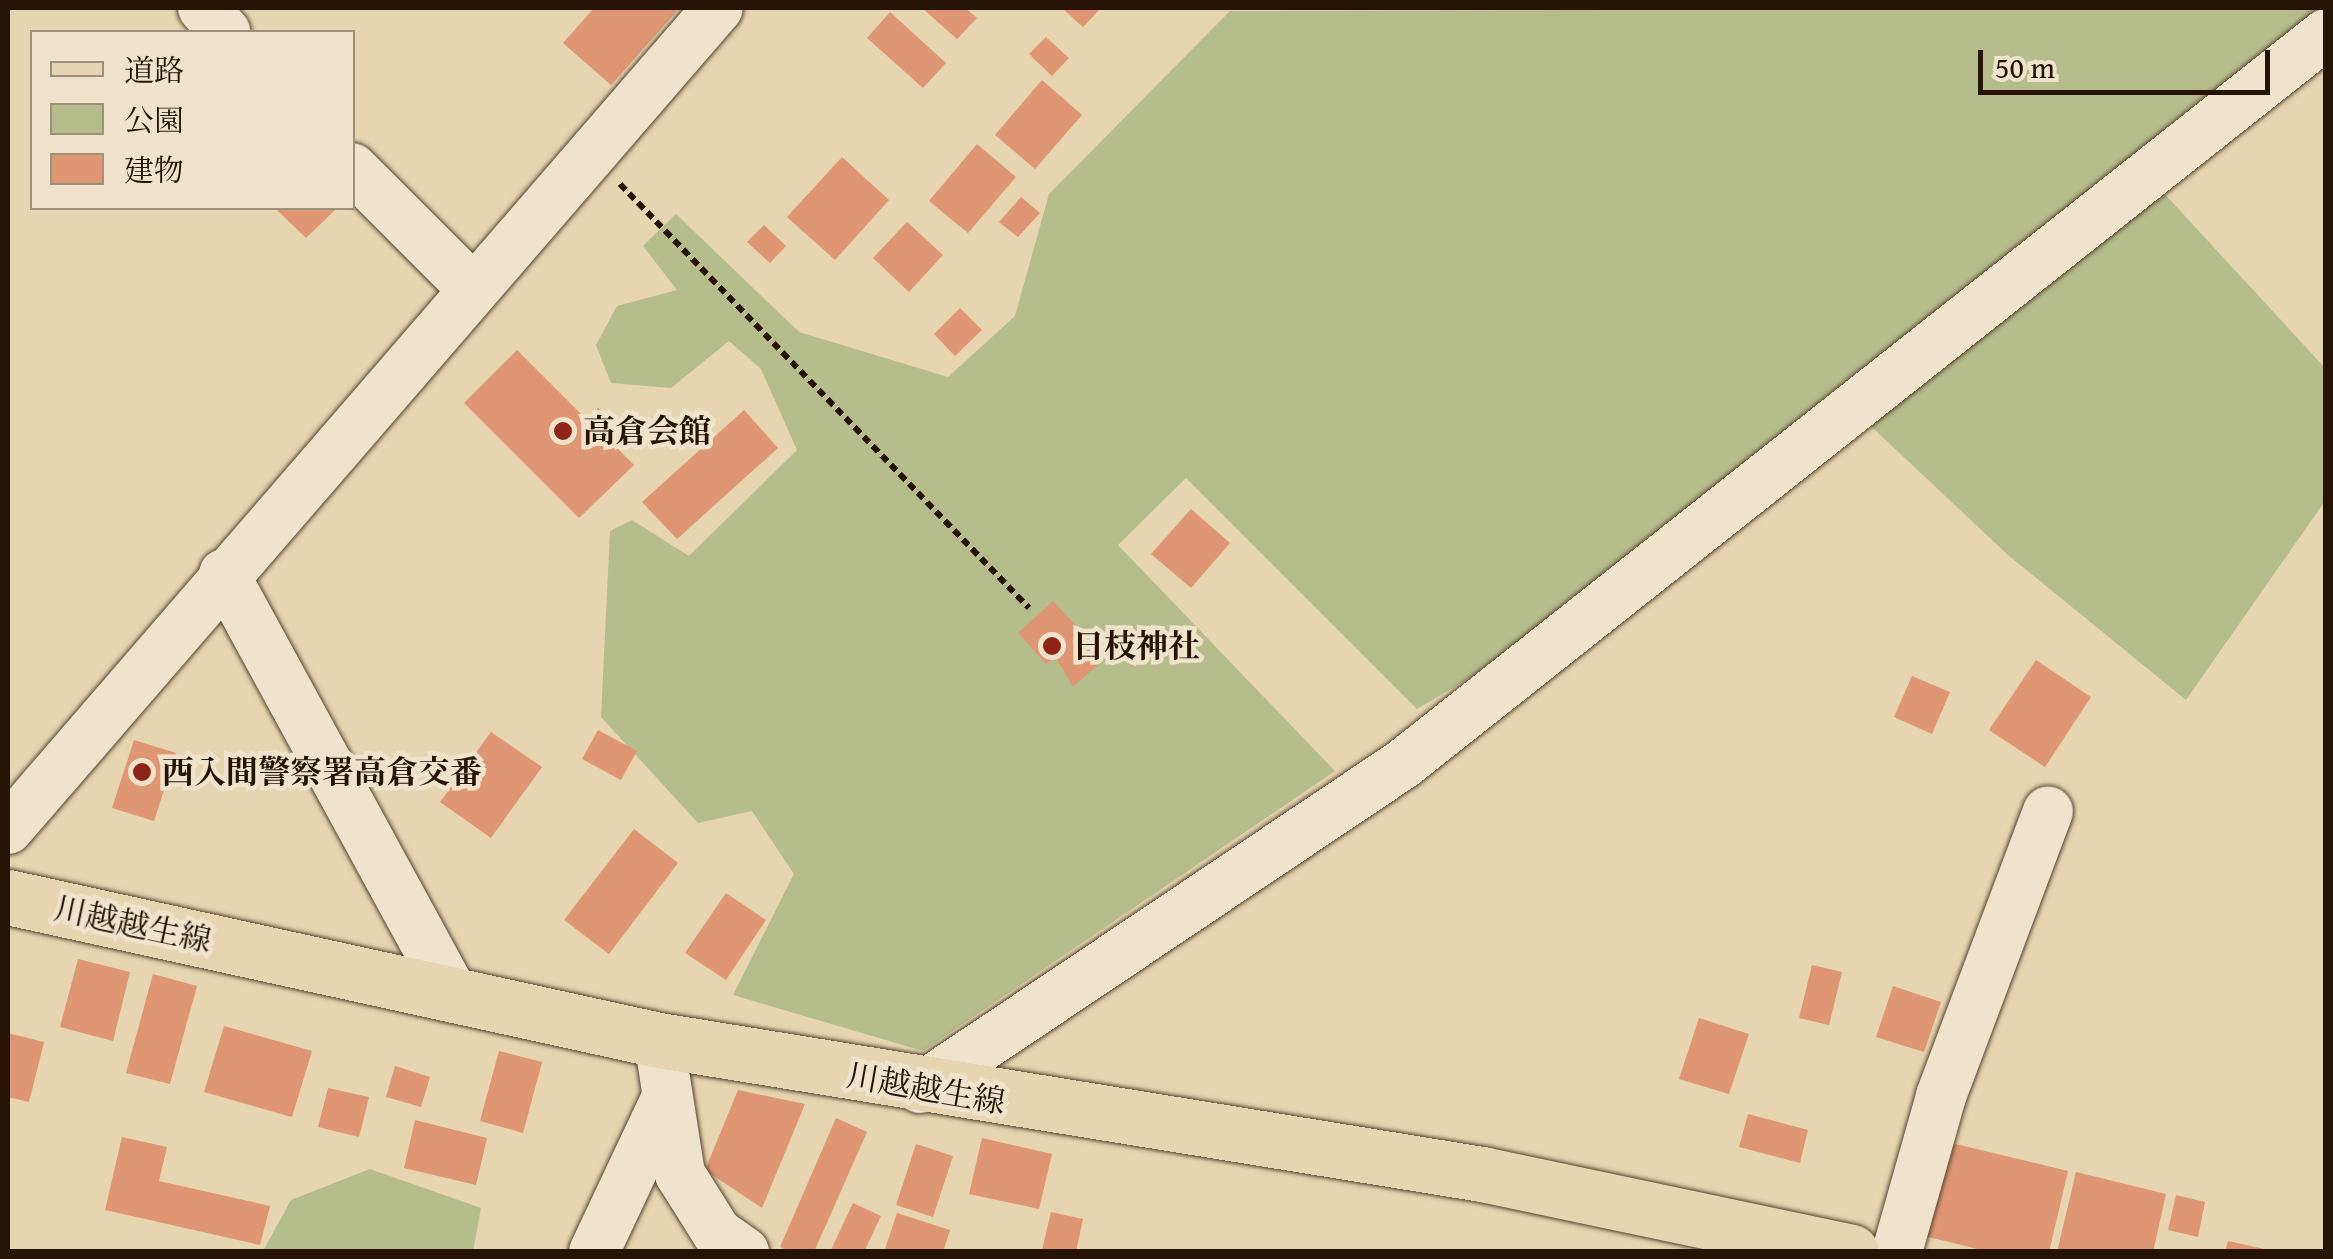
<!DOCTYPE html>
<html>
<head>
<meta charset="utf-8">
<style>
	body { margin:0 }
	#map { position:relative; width:2333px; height:1259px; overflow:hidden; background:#e7d4b0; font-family:"Gentium Book Plus","Noto Serif JP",serif }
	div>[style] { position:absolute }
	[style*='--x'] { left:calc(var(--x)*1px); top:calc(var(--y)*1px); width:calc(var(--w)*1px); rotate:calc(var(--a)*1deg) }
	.green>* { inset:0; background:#b5bd8c }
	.building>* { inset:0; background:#de9673 }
	.path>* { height:6px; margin-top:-3px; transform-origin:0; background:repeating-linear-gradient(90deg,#261303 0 8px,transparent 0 13px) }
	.roads { filter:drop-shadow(0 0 2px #56432e) drop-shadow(0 0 2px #56432e) }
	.minor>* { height:50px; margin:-25px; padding:0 25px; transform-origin:25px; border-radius:25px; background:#efe3cc }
	.major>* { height:55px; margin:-27.5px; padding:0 27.5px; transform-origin:27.5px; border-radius:27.5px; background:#e7d4b0 }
	.dots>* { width:28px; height:28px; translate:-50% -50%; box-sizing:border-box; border:5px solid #efe3cc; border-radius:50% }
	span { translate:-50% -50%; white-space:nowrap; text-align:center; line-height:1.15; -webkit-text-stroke:9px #efe3cc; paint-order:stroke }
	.poi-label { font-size:32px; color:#261303; font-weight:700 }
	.left { translate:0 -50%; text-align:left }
	.street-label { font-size:32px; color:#261303 }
	.frame { position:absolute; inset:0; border:10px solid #261303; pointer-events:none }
	.legend { position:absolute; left:30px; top:30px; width:325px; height:180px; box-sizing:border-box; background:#efe3cc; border:2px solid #9f907c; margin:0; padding:12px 18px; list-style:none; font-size:30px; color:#261303 }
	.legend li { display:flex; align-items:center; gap:20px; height:50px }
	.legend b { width:50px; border:2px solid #9f907c }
	.scale { position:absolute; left:1978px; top:50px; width:292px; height:45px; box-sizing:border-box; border:5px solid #261303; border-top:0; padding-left:12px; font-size:30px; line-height:35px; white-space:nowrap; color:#261303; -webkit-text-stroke:8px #efe3cc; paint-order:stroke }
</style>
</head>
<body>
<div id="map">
	<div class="green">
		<div style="clip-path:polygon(2325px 8px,2325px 27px,2161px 190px,2325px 368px,2325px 501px,2186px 700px,2008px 555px,1843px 400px,1549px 631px,1417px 709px,1186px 478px,1118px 545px,1335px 771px,923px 1051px,733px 995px,794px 874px,752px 811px,698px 823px,601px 717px,610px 531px,632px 520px,689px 556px,797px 450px,761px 369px,729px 341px,671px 388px,611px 383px,596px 345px,617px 306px,677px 290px,643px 246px,676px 214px,799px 332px,948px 377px,1015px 316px,1049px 194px,1230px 11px)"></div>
		<div style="clip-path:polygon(370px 1169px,481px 1208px,473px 1251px,263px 1251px,291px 1200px)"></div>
	</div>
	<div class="building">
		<div style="clip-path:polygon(594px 8px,673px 8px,677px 11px,611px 85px,563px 43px)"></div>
		<div style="clip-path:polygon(922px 8px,965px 8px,977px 18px,957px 39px)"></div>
		<div style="clip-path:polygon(1062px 8px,1101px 8px,1083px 27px)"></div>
		<div style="clip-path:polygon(890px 12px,946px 63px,923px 88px,867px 38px)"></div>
		<div style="clip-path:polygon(1046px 37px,1069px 58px,1052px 76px,1029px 54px)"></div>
		<div style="clip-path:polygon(1042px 80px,1082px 115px,1035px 169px,995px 135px)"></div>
		<div style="clip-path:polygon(977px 144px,1016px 177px,968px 233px,929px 201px)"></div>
		<div style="clip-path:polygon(842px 157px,889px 200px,835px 260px,787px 217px)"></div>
		<div style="clip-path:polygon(1021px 197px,1040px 213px,1018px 237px,999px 222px)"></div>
		<div style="clip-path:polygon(275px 208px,337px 208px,306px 238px)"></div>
		<div style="clip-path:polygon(907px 222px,943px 255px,909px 292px,873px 258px)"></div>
		<div style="clip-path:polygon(764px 225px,786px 246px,770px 263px,747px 242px)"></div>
		<div style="clip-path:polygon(960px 308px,982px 330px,955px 356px,934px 334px)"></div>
		<div style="clip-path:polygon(517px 350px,587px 420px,598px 408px,625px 434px,614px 445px,634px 465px,579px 518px,464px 403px)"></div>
		<div style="clip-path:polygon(744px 410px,778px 448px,677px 539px,642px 502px)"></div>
		<div style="clip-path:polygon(1191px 509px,1230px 543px,1191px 588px,1151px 554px)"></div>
		<div style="clip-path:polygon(1053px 601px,1082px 632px,1071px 642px,1101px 662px,1073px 687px,1055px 656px,1046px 664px,1018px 633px)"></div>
		<div style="clip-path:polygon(2036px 660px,2091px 697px,2045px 767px,1989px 730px)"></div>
		<div style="clip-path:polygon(1912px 676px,1950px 692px,1932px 734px,1894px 717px)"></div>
		<div style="clip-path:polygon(598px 730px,637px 751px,621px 780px,582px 759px)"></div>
		<div style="clip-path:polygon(491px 732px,542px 767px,491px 838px,440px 802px)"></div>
		<div style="clip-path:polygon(134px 740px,176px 753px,154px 821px,112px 808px)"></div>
		<div style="clip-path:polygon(634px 829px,678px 863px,609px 954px,564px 920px)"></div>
		<div style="clip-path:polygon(726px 893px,766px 920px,726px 980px,685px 953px)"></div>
		<div style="clip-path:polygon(78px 959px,130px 972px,113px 1041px,60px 1027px)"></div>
		<div style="clip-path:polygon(1812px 965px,1842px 972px,1829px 1025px,1799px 1018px)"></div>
		<div style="clip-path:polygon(153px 974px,197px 986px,170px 1084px,126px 1073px)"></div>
		<div style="clip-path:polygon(1893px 986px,1941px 1002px,1924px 1052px,1876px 1037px)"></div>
		<div style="clip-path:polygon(1699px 1018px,1749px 1034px,1729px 1094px,1679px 1079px)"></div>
		<div style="clip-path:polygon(224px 1026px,312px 1051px,292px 1117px,204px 1092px)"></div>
		<div style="clip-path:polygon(8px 1033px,44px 1042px,29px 1102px,8px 1097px)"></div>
		<div style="clip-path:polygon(499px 1051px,542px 1062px,523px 1133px,480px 1121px)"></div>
		<div style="clip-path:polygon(395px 1066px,430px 1077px,421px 1107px,386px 1097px)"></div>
		<div style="clip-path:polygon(328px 1088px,369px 1097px,359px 1137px,318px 1127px)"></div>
		<div style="clip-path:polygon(738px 1090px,805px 1104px,762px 1208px,705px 1170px)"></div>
		<div style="clip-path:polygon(1748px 1114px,1808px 1130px,1800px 1163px,1739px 1147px)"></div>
		<div style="clip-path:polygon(836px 1118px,867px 1132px,814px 1252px,791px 1252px,780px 1247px)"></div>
		<div style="clip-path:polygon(415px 1120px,487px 1138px,476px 1185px,404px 1168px)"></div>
		<div style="clip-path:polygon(122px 1137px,167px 1147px,159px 1181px,270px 1206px,260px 1245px,105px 1210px)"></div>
		<div style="clip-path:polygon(982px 1138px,1052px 1154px,1039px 1209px,969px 1194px)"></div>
		<div style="clip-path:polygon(1943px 1141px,2068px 1171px,2049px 1252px,1990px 1252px,1920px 1235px)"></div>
		<div style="clip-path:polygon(916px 1144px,953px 1156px,933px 1217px,896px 1205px)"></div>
		<div style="clip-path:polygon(2076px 1172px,2166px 1194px,2153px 1252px,2057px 1252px)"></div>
		<div style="clip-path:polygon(2176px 1195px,2205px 1202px,2198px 1237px,2168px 1230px)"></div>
		<div style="clip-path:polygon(853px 1203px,881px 1216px,864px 1252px,830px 1252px)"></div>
		<div style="clip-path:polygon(1051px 1212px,1083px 1219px,1076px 1252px,1042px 1250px)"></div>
		<div style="clip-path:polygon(897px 1213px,950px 1230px,943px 1252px,884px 1252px)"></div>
		<div style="clip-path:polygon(2228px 1241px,2269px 1250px,2269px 1252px,2225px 1252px)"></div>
	</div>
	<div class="path">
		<div style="--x:620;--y:184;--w:589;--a:46.03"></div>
	</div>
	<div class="roads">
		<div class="minor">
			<div style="--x:203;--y:8;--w:33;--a:47"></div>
			<div style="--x:352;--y:168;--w:168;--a:45"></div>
			<div style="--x:224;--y:574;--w:480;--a:61.4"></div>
			<div style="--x:8;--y:829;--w:1085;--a:-49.15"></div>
			<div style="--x:659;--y:1040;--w:136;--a:81.1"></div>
			<div style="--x:680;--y:1174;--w:70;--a:57.9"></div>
			<div style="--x:717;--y:1233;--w:33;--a:35"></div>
			<div style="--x:920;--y:1088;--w:582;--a:-33.85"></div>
			<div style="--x:1403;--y:764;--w:1177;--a:-38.34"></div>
			<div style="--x:594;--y:1252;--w:171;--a:-64.8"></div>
			<div style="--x:1897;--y:1252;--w:162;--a:-74.2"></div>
			<div style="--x:1941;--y:1096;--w:304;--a:-69.4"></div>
		</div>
		<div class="major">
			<div style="--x:8;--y:897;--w:667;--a:12.39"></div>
			<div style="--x:659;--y:1040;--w:834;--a:9.25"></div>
			<div style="--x:1482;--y:1174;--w:377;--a:11.9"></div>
		</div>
	</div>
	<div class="dots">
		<div style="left:563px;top:431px;background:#8f2418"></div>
		<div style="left:1052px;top:646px;background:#8f2418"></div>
		<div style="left:142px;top:772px;background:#8f2418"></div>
	</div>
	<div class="poi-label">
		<span class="left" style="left:583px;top:431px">高倉会館</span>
		<span class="left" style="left:1072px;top:646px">日枝神社</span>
		<span class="left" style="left:162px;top:772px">西入間警察署高倉交番</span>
	</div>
	<div class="street-label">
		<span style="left:133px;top:925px;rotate:12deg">川越越生線</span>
		<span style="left:926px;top:1089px;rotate:10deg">川越越生線</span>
	</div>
	<div class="frame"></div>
	<ul class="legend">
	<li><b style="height:12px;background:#e7d4b0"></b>道路</li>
	<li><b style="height:28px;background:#b5bd8c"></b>公園</li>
	<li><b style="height:28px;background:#de9673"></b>建物</li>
	</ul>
	<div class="scale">50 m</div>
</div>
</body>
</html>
